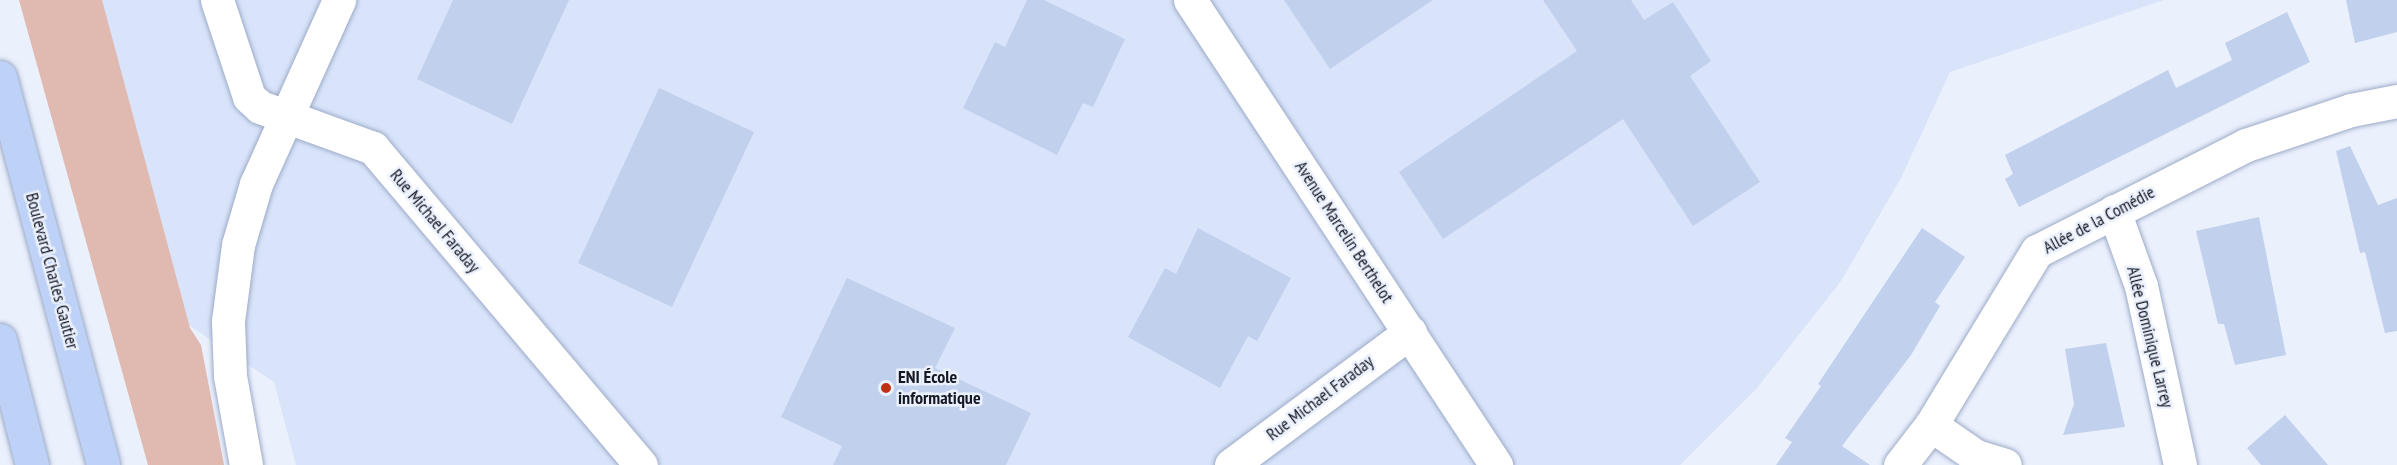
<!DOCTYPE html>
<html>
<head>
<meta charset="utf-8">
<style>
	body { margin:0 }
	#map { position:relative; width:2397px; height:465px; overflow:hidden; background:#eaf0fc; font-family:"PT Sans Narrow",sans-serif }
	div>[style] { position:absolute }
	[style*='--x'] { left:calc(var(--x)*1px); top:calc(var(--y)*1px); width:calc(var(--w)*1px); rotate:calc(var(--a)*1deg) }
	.built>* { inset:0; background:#d9e4fa }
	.green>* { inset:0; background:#e0b9b0 }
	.building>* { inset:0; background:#c1d0ed }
	.roads { filter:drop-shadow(0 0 2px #9dabc8) drop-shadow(0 0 2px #9dabc8) }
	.minor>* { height:33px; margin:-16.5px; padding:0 16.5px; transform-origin:16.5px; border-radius:16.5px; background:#fff }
	.tertiary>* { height:33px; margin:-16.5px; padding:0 16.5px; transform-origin:16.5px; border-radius:16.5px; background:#fff }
	.primary>* { height:33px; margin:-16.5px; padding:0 16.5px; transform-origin:16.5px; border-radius:16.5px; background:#bed1f6 }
	.dots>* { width:16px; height:16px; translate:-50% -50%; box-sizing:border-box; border:3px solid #eaf0fc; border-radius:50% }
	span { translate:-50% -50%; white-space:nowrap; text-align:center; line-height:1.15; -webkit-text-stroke:5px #eaf0fc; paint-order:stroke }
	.street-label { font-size:18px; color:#131823 }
	.poi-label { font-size:18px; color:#131823; font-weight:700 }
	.left { translate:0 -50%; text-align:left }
</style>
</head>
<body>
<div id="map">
	<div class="built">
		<div style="clip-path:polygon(98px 0,2164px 0,1950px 72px,1901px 178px,1841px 281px,1757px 388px,1680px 465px,296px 465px,274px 382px,187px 324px)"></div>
	</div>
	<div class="green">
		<div style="clip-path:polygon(19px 0,102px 0,190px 328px,201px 345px,224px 465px,148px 465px)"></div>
	</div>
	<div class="building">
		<div style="clip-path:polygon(453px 0,569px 0,512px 124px,417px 79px)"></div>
		<div style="clip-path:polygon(1027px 0,1044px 0,1125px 39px,1093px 107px,1083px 103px,1057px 155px,963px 108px,995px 42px,1005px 47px)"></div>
		<div style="clip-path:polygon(1284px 0,1433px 0,1330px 69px)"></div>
		<div style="clip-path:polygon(1543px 0,1631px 0,1644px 20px,1673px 2px,1711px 61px,1690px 76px,1760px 182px,1693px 226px,1623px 119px,1443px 239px,1399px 172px,1577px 51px)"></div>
		<div style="clip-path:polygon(2346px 0,2397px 0,2397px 32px,2355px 43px)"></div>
		<div style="clip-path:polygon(2287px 12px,2310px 62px,2019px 207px,2005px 179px,2013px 174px,2005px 155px,2168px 70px,2176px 88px,2232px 60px,2225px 43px)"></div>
		<div style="clip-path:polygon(659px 88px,754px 132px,672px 307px,578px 263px)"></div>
		<div style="clip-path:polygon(2350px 146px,2378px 205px,2397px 198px,2397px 331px,2385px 333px,2365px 252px,2360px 253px,2336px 151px)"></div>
		<div style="clip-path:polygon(2259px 217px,2286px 355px,2235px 365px,2224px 324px,2218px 324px,2196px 231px)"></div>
		<div style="clip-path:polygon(1198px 228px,1291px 278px,1257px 341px,1248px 336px,1220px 388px,1128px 337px,1165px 268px,1176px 274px)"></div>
		<div style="clip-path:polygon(1922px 228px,1965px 257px,1935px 302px,1940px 306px,1911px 355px,1842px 446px,1870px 465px,1776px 465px,1792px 442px,1785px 438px,1821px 386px,1818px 384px)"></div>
		<div style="clip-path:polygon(847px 278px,955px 328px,935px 368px,1031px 413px,1006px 465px,833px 465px,842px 446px,781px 417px)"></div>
		<div style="clip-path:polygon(2106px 343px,2125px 427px,2063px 435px,2074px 404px,2065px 349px)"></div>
		<div style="clip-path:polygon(2285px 415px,2328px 465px,2261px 465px,2247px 448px)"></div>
	</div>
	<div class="roads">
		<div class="minor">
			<div style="--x:217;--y:0;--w:102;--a:71.7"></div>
			<div style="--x:249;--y:97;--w:15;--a:42"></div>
			<div style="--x:260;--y:107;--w:120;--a:19.9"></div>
			<div style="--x:373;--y:148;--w:415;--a:49.8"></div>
			<div style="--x:2114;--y:211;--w:80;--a:70.2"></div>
			<div style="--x:2141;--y:286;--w:183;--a:77.7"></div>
			<div style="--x:1931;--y:425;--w:55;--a:34.6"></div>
			<div style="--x:1976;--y:456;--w:30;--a:17"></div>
			<div style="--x:246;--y:465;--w:90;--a:-100.2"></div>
			<div style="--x:230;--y:376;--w:55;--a:-92.1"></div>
			<div style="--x:228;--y:321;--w:77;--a:-82.5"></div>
			<div style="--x:238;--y:245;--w:64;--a:-73.6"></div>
			<div style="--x:256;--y:184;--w:202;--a:-65.7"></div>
			<div style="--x:1231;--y:465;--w:223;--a:-36.6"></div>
			<div style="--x:1900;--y:465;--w:51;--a:-52.2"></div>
			<div style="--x:1931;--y:425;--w:204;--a:-58.7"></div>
			<div style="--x:2037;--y:251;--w:234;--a:-26.9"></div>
			<div style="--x:2246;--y:145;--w:111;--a:-18.4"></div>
			<div style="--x:2351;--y:110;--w:47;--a:-11.1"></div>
		</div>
		<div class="tertiary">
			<div style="--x:1190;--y:0;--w:557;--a:56.65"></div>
		</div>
		<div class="primary">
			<div style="--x:0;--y:77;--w:401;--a:75.1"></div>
			<div style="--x:0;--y:340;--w:129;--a:75.6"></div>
		</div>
	</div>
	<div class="dots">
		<div style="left:886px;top:388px;background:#bd3213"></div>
	</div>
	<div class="street-label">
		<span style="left:2099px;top:220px;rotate:-28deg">Allée de la Comédie</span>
		<span style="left:435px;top:221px;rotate:50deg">Rue Michael Faraday</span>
		<span style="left:1344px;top:232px;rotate:57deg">Avenue Marcelin Berthelot</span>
		<span style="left:52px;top:271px;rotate:75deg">Boulevard Charles Gautier</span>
		<span style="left:2150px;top:337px;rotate:76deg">Allée Dominique Larrey</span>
		<span style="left:1320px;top:398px;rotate:-37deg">Rue Michael Faraday</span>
	</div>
	<div class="poi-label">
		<span class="left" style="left:898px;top:388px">ENI École<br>informatique</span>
	</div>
</div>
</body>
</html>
